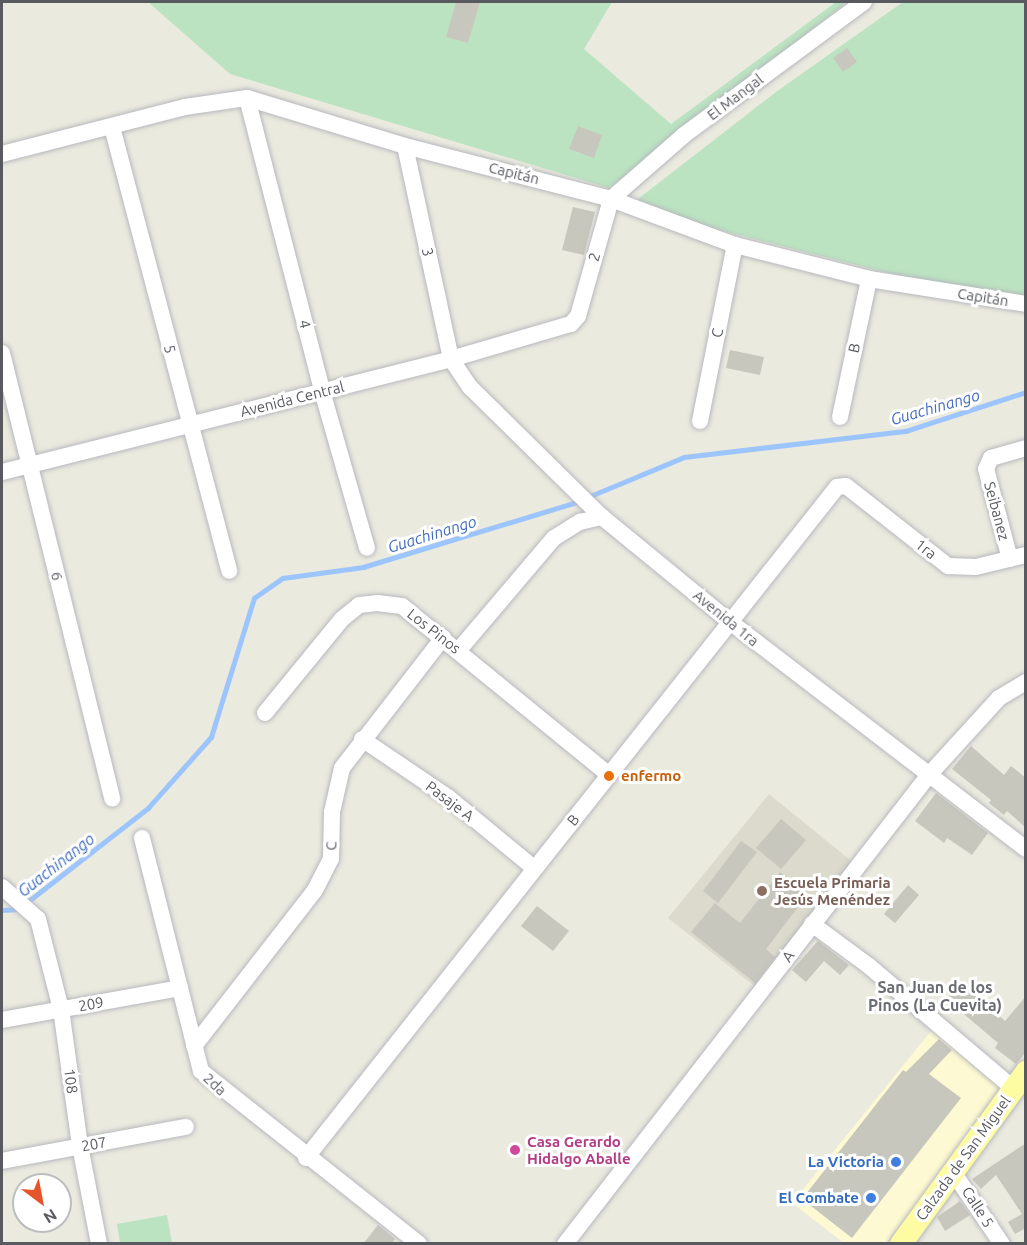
<!DOCTYPE html>
<html>
<head>
<meta charset="utf-8">
<style>
	body { margin:0 }
	#map { position:relative; width:1027px; height:1245px; overflow:hidden; background:#ebeadf; font-family:Ubuntu,sans-serif }
	div>[style] { position:absolute }
	[style*='--x'] { left:calc(var(--x)*1px); top:calc(var(--y)*1px); width:calc(var(--w)*1px); rotate:calc(var(--a)*1deg) }
	.commercial>* { inset:0; background:#fdf9d2 }
	.education>* { inset:0; background:#dbdacd }
	.green>* { inset:0; background:#bbe3c1 }
	.stream>* { height:4.5px; margin:-2.25px; padding:0 2.25px; transform-origin:2.25px; border-radius:2.25px; background:#9dc5fd }
	.building>* { inset:0; background:#c8c7be }
	.roads { filter:drop-shadow(0 0 2px #b7b8be) drop-shadow(0 0 2px #b7b8be) }
	.minor>* { height:16px; margin:-8px; padding:0 8px; transform-origin:8px; border-radius:8px; background:#fff }
	.major>* { height:22px; margin:-11px; padding:0 11px; transform-origin:11px; border-radius:11px; background:#fdfca2 }
	.dots>* { width:16px; height:16px; translate:-50% -50%; box-sizing:border-box; border:3px solid #fff; border-radius:50% }
	span { translate:-50% -50%; white-space:nowrap; text-align:center; line-height:1.15; -webkit-text-stroke:6px #fff; paint-order:stroke }
	.street-label { font-size:15px; color:#585a60 }
	.food-label { font-size:15px; color:#c56008; font-weight:700 }
	.left { translate:0 -50%; text-align:left }
	.education-label { font-size:15px; color:#785e54; font-weight:700 }
	.hotel-label { font-size:15px; color:#b23c85; font-weight:700 }
	.shop-label { font-size:15px; color:#366cbe; font-weight:700 }
	.right { translate:-100% -50%; text-align:right }
	.water-label { font-size:16px; color:#416cbf; font-style:italic }
	.neighbourhood-label { font-size:16px; color:#696c72; font-weight:700 }
	.frame { position:absolute; inset:0; border:3px solid #585a60; pointer-events:none }
	.north { position:absolute; left:12px; top:1173px; width:60px; height:60px; box-sizing:border-box; background:#fff; border:2px solid #bcbdbf; border-radius:50%; rotate:148deg; font-size:16px; font-weight:700; line-height:24px; text-align:center; color:#585a60 }
	.north::after { content:''; display:block; margin:auto; width:21px; height:27px; background:#e5542b; clip-path:polygon(50% 0,100% 100%,50% 72%,0 100%) }
</style>
</head>
<body>
<div id="map">
	<div class="commercial">
		<div style="clip-path:polygon(935px 1026px,1011px 1088px,886px 1243px,844px 1243px,792px 1203px)"></div>
	</div>
	<div class="education">
		<div style="clip-path:polygon(769px 794px,855px 864px,757px 988px,668px 918px)"></div>
	</div>
	<div class="green">
		<div style="clip-path:polygon(148px 2px,612px 2px,584px 49px,671px 124px,836px 2px,847px 2px,609px 188px,230px 74px)"></div>
		<div style="clip-path:polygon(903px 2px,1025px 2px,1025px 298px,896px 275px,707px 227px,642px 205px,638px 199px,776px 92px)"></div>
		<div style="clip-path:polygon(167px 1215px,172px 1243px,120px 1243px,117px 1224px)"></div>
	</div>
	<div class="stream">
		<div style="--x:588;--y:497;--w:104;--a:-22.6"></div>
		<div style="--x:684;--y:457;--w:224;--a:-6.7"></div>
		<div style="--x:906;--y:431;--w:126;--a:-18"></div>
		<div style="--x:26;--y:903;--w:155;--a:-37.9"></div>
		<div style="--x:148;--y:808;--w:95;--a:-48.4"></div>
		<div style="--x:211;--y:737;--w:145;--a:-72.8"></div>
		<div style="--x:254;--y:598;--w:35;--a:-35"></div>
		<div style="--x:283;--y:578;--w:81;--a:-7.8"></div>
		<div style="--x:363;--y:567;--w:227;--a:-16.9"></div>
		<div style="--x:2;--y:910;--w:17;--a:-3"></div>
	</div>
	<div class="building">
		<div style="clip-path:polygon(456px 2px,480px 2px,468px 43px,446px 37px)"></div>
		<div style="clip-path:polygon(847px 48px,857px 62px,843px 72px,833px 58px)"></div>
		<div style="clip-path:polygon(578px 126px,602px 135px,594px 158px,569px 149px)"></div>
		<div style="clip-path:polygon(573px 207px,595px 212px,584px 255px,562px 250px)"></div>
		<div style="clip-path:polygon(730px 350px,764px 357px,760px 375px,726px 368px)"></div>
		<div style="clip-path:polygon(971px 746px,1004px 775px,1011px 766px,1026px 778px,1026px 828px,1007px 811px,1004px 815px,989px 803px,991px 800px,952px 769px)"></div>
		<div style="clip-path:polygon(936px 793px,988px 833px,972px 855px,947px 838px,944px 843px,915px 821px)"></div>
		<div style="clip-path:polygon(781px 819px,806px 840px,781px 869px,756px 848px)"></div>
		<div style="clip-path:polygon(741px 841px,757px 852px,718px 903px,703px 891px)"></div>
		<div style="clip-path:polygon(780px 872px,808px 894px,766px 949px,775px 957px,755px 983px,691px 932px,715px 903px,740px 923px)"></div>
		<div style="clip-path:polygon(908px 885px,919px 895px,895px 923px,884px 914px)"></div>
		<div style="clip-path:polygon(537px 906px,569px 931px,553px 951px,521px 926px)"></div>
		<div style="clip-path:polygon(818px 941px,849px 965px,840px 975px,824px 961px,806px 982px,792px 970px)"></div>
		<div style="clip-path:polygon(962px 981px,1005px 1021px,1026px 996px,1026px 1052px,1016px 1064px,995px 1048px,998px 1043px,946px 999px)"></div>
		<div style="clip-path:polygon(939px 1039px,952px 1050px,929px 1074px,961px 1098px,852px 1238px,802px 1199px,903px 1070px,906px 1072px)"></div>
		<div style="clip-path:polygon(1026px 1143px,1026px 1228px,1015px 1234px,1008px 1222px,1022px 1214px,996px 1175px,981px 1189px,972px 1179px)"></div>
		<div style="clip-path:polygon(960px 1201px,970px 1215px,945px 1231px,937px 1217px)"></div>
		<div style="clip-path:polygon(378px 1225px,395px 1239px,391px 1244px,363px 1244px)"></div>
	</div>
	<div class="roads">
		<div class="minor">
			<div style="--x:247;--y:98;--w:302;--a:75.6"></div>
			<div style="--x:322;--y:391;--w:163;--a:74"></div>
			<div style="--x:112;--y:127;--w:459;--a:75.2"></div>
			<div style="--x:405;--y:146;--w:218;--a:77.8"></div>
			<div style="--x:451;--y:359;--w:34;--a:56"></div>
			<div style="--x:470;--y:387;--w:185;--a:44.6"></div>
			<div style="--x:602;--y:517;--w:164;--a:39.3"></div>
			<div style="--x:729;--y:621;--w:374;--a:37.5"></div>
			<div style="--x:2;--y:154;--w:189;--a:-14.4"></div>
			<div style="--x:185;--y:107;--w:63;--a:-8.3"></div>
			<div style="--x:247;--y:98;--w:165;--a:16.9"></div>
			<div style="--x:405;--y:146;--w:213;--a:14.4"></div>
			<div style="--x:611;--y:199;--w:132;--a:20.4"></div>
			<div style="--x:735;--y:245;--w:138;--a:14.2"></div>
			<div style="--x:869;--y:279;--w:159;--a:9"></div>
			<div style="--x:611;--y:199;--w:97;--a:-41.2"></div>
			<div style="--x:684;--y:135;--w:224;--a:-36.5"></div>
			<div style="--x:2;--y:353;--w:459;--a:76.1"></div>
			<div style="--x:840;--y:417;--w:141;--a:-78.1"></div>
			<div style="--x:700;--y:421;--w:179;--a:-78.8"></div>
			<div style="--x:2;--y:472;--w:463;--a:-14.1"></div>
			<div style="--x:451;--y:359;--w:125;--a:-16.3"></div>
			<div style="--x:571;--y:324;--w:11;--a:-49"></div>
			<div style="--x:578;--y:316;--w:122;--a:-74.2"></div>
			<div style="--x:1010;--y:559;--w:93;--a:-104.9"></div>
			<div style="--x:986;--y:469;--w:12;--a:-66"></div>
			<div style="--x:991;--y:458;--w:36;--a:-16"></div>
			<div style="--x:458;--y:651;--w:148;--a:-49.7"></div>
			<div style="--x:554;--y:538;--w:31;--a:-32"></div>
			<div style="--x:580;--y:522;--w:23;--a:-13"></div>
			<div style="--x:265;--y:713;--w:122;--a:-50.7"></div>
			<div style="--x:342;--y:619;--w:22;--a:-39"></div>
			<div style="--x:359;--y:605;--w:18;--a:-6"></div>
			<div style="--x:377;--y:603;--w:25;--a:7"></div>
			<div style="--x:402;--y:606;--w:267;--a:39.2"></div>
			<div style="--x:362;--y:739;--w:105;--a:34.1"></div>
			<div style="--x:449;--y:798;--w:110;--a:39.5"></div>
			<div style="--x:142;--y:838;--w:240;--a:75.8"></div>
			<div style="--x:201;--y:1071;--w:278;--a:38.4"></div>
			<div style="--x:2;--y:887;--w:48;--a:41.6"></div>
			<div style="--x:38;--y:919;--w:93;--a:75.7"></div>
			<div style="--x:61;--y:1009;--w:138;--a:82.1"></div>
			<div style="--x:80;--y:1146;--w:100;--a:79"></div>
			<div style="--x:812;--y:924;--w:71;--a:36.4"></div>
			<div style="--x:869;--y:966;--w:189;--a:40.3"></div>
			<div style="--x:2;--y:1020;--w:181;--a:-10.2"></div>
			<div style="--x:194;--y:1046;--w:197;--a:-52.2"></div>
			<div style="--x:315;--y:890;--w:35;--a:-63"></div>
			<div style="--x:331;--y:859;--w:47;--a:-88.8"></div>
			<div style="--x:332;--y:812;--w:45;--a:-77.2"></div>
			<div style="--x:342;--y:768;--w:165;--a:-52.2"></div>
			<div style="--x:306;--y:1158;--w:856;--a:-51.64"></div>
			<div style="--x:837;--y:487;--w:9;--a:-6"></div>
			<div style="--x:846;--y:486;--w:130;--a:38.1"></div>
			<div style="--x:948;--y:566;--w:28;--a:2"></div>
			<div style="--x:976;--y:567;--w:51;--a:-13.5"></div>
			<div style="--x:2;--y:1161;--w:187;--a:-10.5"></div>
			<div style="--x:953;--y:1172;--w:87;--a:55.8"></div>
			<div style="--x:565;--y:1244;--w:592;--a:-52.2"></div>
			<div style="--x:928;--y:776;--w:105;--a:-47.7"></div>
			<div style="--x:999;--y:698;--w:31;--a:-31"></div>
		</div>
		<div class="major">
			<div style="--x:901;--y:1244;--w:213;--a:-54"></div>
		</div>
	</div>
	<div class="dots">
		<div style="left:609px;top:776px;background:#e8710a"></div>
		<div style="left:762px;top:891px;background:#8d6e63"></div>
		<div style="left:515px;top:1150px;background:#d1479c"></div>
		<div style="left:896px;top:1162px;background:#3f7fe0"></div>
		<div style="left:871px;top:1198px;background:#3f7fe0"></div>
	</div>
	<div class="street-label">
		<span style="left:735px;top:97px;rotate:-37deg">El Mangal</span>
		<span style="left:514px;top:173px;rotate:14deg">Capitán</span>
		<span style="left:428px;top:252px;rotate:78deg">3</span>
		<span style="left:594px;top:257px;rotate:-73deg">2</span>
		<span style="left:983px;top:297px;rotate:9deg">Capitán</span>
		<span style="left:305px;top:324px;rotate:76deg">4</span>
		<span style="left:717px;top:333px;rotate:-79deg">C</span>
		<span style="left:854px;top:348px;rotate:-78deg">B</span>
		<span style="left:170px;top:349px;rotate:76deg">5</span>
		<span style="left:292px;top:399px;rotate:-14deg">Avenida Central</span>
		<span style="left:997px;top:511px;rotate:75deg">Seibanez</span>
		<span style="left:926px;top:549px;rotate:38deg">1ra</span>
		<span style="left:57px;top:576px;rotate:76deg">6</span>
		<span style="left:726px;top:618px;rotate:39deg">Avenida 1ra</span>
		<span style="left:434px;top:631px;rotate:38deg">Los Pinos</span>
		<span style="left:450px;top:801px;rotate:37deg">Pasaje A</span>
		<span style="left:573px;top:820px;rotate:-51deg">B</span>
		<span style="left:331px;top:846px;rotate:-89deg">C</span>
		<span style="left:788px;top:956px;rotate:-53deg">A</span>
		<span style="left:91px;top:1004px;rotate:-10deg">209</span>
		<span style="left:71px;top:1081px;rotate:82deg">108</span>
		<span style="left:215px;top:1084px;rotate:43deg">2da</span>
		<span style="left:94px;top:1144px;rotate:-10deg">207</span>
		<span style="left:963px;top:1158px;rotate:-54deg">Calzada de San Miguel</span>
		<span style="left:978px;top:1207px;rotate:57deg">Calle 5</span>
	</div>
	<div class="food-label">
		<span class="left" style="left:621px;top:776px">enfermo</span>
	</div>
	<div class="education-label">
		<span class="left" style="left:774px;top:891px">Escuela Primaria<br>Jesús Menéndez</span>
	</div>
	<div class="hotel-label">
		<span class="left" style="left:527px;top:1150px">Casa Gerardo<br>Hidalgo Aballe</span>
	</div>
	<div class="shop-label">
		<span class="right" style="left:884px;top:1162px">La Victoria</span>
		<span class="right" style="left:859px;top:1198px">El Combate</span>
	</div>
	<div class="water-label">
		<span style="left:935px;top:407px;rotate:-16deg">Guachinango</span>
		<span style="left:432px;top:534px;rotate:-17deg">Guachinango</span>
		<span style="left:56px;top:865px;rotate:-38deg">Guachinango</span>
	</div>
	<div class="neighbourhood-label">
		<span style="left:935px;top:996px">San Juan de los<br>Pinos (La Cuevita)</span>
	</div>
	<div class="frame"></div>
	<div class="north">N</div>
</div>
</body>
</html>
